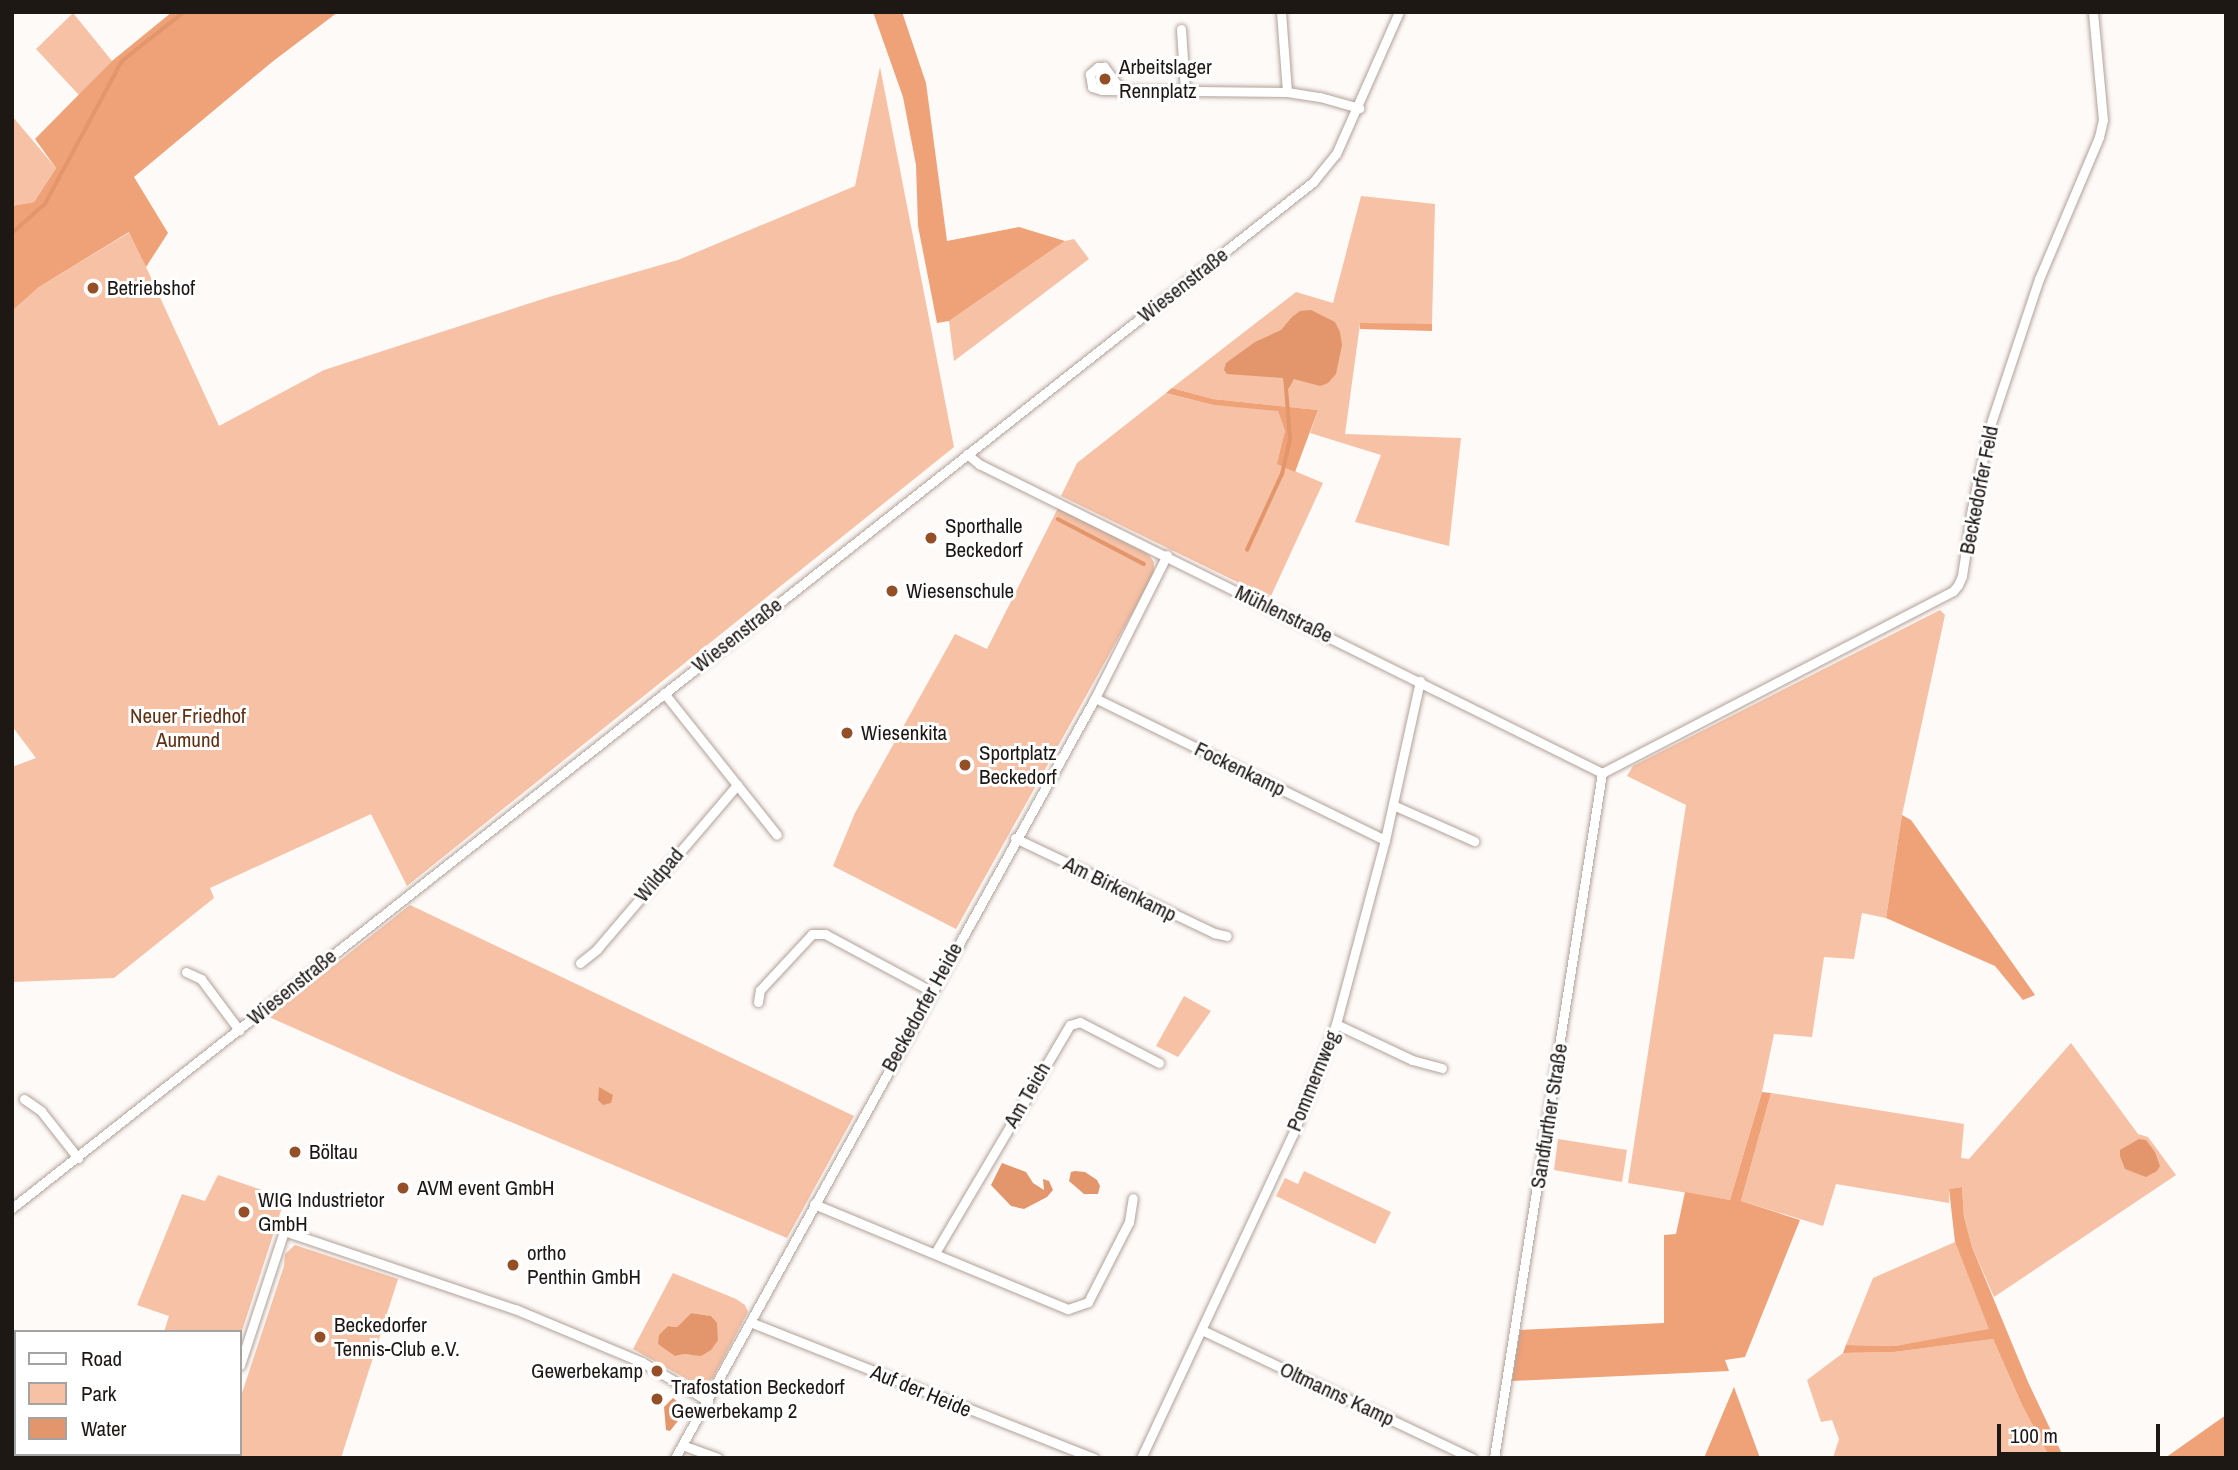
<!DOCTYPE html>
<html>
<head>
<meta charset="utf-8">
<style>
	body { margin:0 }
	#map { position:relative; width:2238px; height:1470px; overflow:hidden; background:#fefaf8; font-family:"Archivo Narrow",sans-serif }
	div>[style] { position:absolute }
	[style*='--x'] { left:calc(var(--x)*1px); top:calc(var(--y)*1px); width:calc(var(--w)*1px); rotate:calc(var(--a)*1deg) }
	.green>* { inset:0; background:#f6c1a5 }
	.forest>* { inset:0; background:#efa177 }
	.water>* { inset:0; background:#e3966c }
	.stream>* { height:3.5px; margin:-1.75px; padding:0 1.75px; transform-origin:1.75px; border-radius:1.75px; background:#e3966c }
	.roads { filter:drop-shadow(0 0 2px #b1a198) drop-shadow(0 0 2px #b1a198) }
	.street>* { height:9px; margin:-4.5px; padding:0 4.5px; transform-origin:4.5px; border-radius:4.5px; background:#fff }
	.secondary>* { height:12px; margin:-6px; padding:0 6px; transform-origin:6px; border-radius:6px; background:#fff }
	.dots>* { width:19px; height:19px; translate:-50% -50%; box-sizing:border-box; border:4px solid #fff; border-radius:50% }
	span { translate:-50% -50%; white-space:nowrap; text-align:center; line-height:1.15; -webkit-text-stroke:6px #fff; paint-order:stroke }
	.poi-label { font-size:21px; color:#1e1815 }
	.left { translate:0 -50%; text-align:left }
	.right { translate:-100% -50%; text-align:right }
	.street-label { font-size:21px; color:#1e1815 }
	.park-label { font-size:21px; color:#623012 }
	.frame { position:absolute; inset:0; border:14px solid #1e1815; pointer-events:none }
	.legend { position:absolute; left:14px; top:1330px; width:228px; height:126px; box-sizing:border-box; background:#fff; border:2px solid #a5a3a1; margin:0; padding:9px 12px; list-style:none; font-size:21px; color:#1e1815 }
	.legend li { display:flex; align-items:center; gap:14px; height:35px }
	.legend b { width:35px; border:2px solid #a5a3a1 }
	.scale { position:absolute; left:1997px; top:1424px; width:163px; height:32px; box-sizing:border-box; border:4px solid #1e1815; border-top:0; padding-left:9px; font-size:21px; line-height:24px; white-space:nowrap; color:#1e1815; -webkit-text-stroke:5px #fff; paint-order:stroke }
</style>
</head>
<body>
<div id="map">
	<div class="green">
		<div style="clip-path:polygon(73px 13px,112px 61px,79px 95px,36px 49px)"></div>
		<div style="clip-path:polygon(880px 67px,954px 447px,407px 886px,371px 814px,210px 888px,214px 898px,114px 978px,12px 982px,12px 767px,36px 758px,12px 726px,12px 311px,39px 287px,130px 232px,219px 426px,324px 370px,549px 297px,678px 260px,855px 186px)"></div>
		<div style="clip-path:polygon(12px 116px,56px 168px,34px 202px,12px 206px)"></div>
		<div style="clip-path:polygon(1361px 196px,1435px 204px,1432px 324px,1360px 324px,1345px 434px,1461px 438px,1449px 546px,1355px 522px,1381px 455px,1310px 433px,1318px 410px,1213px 399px,1172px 388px,1296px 292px,1333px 303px)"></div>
		<div style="clip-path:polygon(1074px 239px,1089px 259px,954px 361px,949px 321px,1065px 241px)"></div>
		<div style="clip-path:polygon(1166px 393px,1213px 405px,1278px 410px,1285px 431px,1278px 464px,1323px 483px,1270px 598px,1061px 496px,1077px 463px)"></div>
		<div style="clip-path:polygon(1058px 508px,1148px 554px,1154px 562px,1154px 574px,956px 929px,833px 866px,855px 813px,955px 634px,987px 649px)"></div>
		<div style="clip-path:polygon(1940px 610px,1945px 615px,1902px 815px,1886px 918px,1862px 913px,1854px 959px,1824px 957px,1812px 1037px,1774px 1034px,1762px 1092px,1730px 1200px,1628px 1183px,1686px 805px,1627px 776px,1633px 766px)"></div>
		<div style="clip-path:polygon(410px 905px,854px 1116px,787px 1238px,406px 1078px,269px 1017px)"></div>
		<div style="clip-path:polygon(1184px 996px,1211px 1011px,1178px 1057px,1156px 1046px)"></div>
		<div style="clip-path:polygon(2071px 1043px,2138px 1134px,2148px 1137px,2176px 1175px,1994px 1297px,1972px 1247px,1964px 1217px,1962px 1187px,1949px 1189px,1949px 1203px,1836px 1184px,1823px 1226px,1741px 1201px,1771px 1093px,1964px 1124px,1961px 1158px,1969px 1159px)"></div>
		<div style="clip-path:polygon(1558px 1139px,1627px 1150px,1622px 1182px,1554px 1170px)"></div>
		<div style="clip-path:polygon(1304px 1171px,1391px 1212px,1375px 1244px,1276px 1196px,1285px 1178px,1298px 1184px)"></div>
		<div style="clip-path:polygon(218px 1175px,285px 1198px,240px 1337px,240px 1332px,164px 1332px,169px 1316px,137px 1305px,182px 1194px,205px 1201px)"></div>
		<div style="clip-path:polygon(1955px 1242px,1990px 1330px,1895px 1346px,1846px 1345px,1873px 1278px)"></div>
		<div style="clip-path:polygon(295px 1245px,398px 1279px,341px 1458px,218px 1458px,220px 1454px,240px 1454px,240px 1399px,284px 1266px,285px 1254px)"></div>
		<div style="clip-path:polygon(evenodd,673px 1273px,736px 1299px,745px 1305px,748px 1312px,713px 1378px,706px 1383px,692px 1382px,633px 1349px,673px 1273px,691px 1313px,711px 1316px,691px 1355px,683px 1354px,668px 1326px,677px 1327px,691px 1313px)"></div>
		<div style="clip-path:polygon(1993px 1339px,2022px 1405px,2050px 1458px,1833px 1458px,1839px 1439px,1832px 1420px,1821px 1422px,1807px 1380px,1843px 1353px,1894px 1352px)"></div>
	</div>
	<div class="forest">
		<div style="clip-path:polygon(172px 12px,338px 12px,272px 62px,134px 177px,168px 233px,146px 267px,129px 232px,39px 287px,12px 311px,12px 206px,34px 202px,56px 168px,35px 139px,112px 61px)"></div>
		<div style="clip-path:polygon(873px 12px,902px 12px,926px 83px,947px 241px,1019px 227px,1065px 241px,949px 321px,937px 323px,918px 226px,916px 165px,903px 97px)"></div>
		<div style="clip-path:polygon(1360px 323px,1432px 324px,1432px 331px,1360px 329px)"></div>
		<div style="clip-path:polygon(1172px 388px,1213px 399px,1318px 410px,1295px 472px,1277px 464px,1285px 431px,1278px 411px,1213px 405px,1166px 393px)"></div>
		<div style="clip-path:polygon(1902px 815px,1911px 820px,2035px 995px,2023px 1000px,1995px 966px,1886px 918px)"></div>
		<div style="clip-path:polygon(1762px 1092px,1771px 1093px,1741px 1201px,1800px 1220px,1745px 1357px,1725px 1360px,1729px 1371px,1512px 1381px,1520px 1330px,1664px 1323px,1664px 1235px,1676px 1234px,1685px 1192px,1730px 1200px)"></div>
		<div style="clip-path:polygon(1962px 1187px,1964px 1217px,1972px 1247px,2028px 1382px,2064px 1458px,2050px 1458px,2022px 1405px,1993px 1339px,1894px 1352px,1843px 1353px,1846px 1345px,1895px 1346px,1989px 1329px,1955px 1242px,1949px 1189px)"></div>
		<div style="clip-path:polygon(1734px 1387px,1760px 1458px,1704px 1458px)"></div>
		<div style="clip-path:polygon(2226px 1415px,2226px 1458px,2165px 1458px)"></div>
	</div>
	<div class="water">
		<div style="clip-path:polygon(1311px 310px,1335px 322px,1340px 332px,1342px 345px,1336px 374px,1328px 383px,1320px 386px,1294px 379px,1289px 388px,1284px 387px,1283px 378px,1227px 374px,1224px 370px,1226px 363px,1255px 342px,1281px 330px,1292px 317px,1300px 311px)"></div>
		<div style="clip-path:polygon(599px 1087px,613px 1095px,611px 1103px,603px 1105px,598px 1100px)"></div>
		<div style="clip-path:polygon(2139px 1139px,2146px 1140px,2155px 1152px,2160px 1166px,2157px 1171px,2146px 1177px,2125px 1169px,2120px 1156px,2120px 1150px)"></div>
		<div style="clip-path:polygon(1002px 1163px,1026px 1172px,1033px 1183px,1044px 1190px,1043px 1179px,1049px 1181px,1053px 1190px,1047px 1197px,1024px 1209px,1011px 1206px,991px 1185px)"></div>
		<div style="clip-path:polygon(1075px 1171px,1085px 1172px,1097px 1180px,1100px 1186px,1098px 1194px,1084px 1194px,1069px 1181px,1071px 1172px)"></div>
		<div style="clip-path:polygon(691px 1313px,711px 1316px,717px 1323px,718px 1340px,711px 1350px,701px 1356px,683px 1354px,675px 1356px,658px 1344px,659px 1335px,668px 1326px,677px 1327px)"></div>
		<div style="clip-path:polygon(673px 1398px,679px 1403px,681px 1417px,670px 1431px,666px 1430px,664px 1407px)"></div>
	</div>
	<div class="stream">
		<div style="--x:12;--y:233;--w:44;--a:-41.3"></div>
		<div style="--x:45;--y:204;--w:162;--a:-61.7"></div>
		<div style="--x:122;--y:61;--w:79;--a:-38.3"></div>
		<div style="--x:1058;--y:519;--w:97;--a:27.6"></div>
		<div style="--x:1247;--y:550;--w:84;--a:-65.3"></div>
		<div style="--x:1282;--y:474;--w:35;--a:-77"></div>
		<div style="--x:1290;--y:440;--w:52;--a:-94.4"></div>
	</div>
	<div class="roads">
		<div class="street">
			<div style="--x:1281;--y:12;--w:80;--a:85.7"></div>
			<div style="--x:1181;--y:29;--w:62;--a:86.3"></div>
			<div style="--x:1121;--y:90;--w:29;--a:-126"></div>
			<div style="--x:1104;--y:67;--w:6;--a:180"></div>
			<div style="--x:1098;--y:67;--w:11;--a:139"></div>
			<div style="--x:1090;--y:74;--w:13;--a:81"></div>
			<div style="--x:1092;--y:87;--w:10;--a:17"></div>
			<div style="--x:1102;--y:90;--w:185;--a:0.6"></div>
			<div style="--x:1287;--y:92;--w:33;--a:9"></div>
			<div style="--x:1320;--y:97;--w:41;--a:15.8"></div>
			<div style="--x:967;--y:454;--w:16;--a:40"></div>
			<div style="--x:979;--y:464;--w:695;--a:26.38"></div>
			<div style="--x:664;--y:693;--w:181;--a:51.5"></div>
			<div style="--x:1095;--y:698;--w:323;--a:26.1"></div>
			<div style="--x:1602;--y:773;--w:395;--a:-27.4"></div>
			<div style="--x:1953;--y:591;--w:8;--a:-50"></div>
			<div style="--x:1958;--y:585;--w:10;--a:-66"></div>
			<div style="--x:1962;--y:576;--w:68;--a:-81.5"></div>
			<div style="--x:1972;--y:509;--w:85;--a:-77.8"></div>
			<div style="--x:1990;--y:426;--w:155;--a:-71.6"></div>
			<div style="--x:2039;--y:279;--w:154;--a:-67.1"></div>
			<div style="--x:2099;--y:137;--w:17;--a:-77"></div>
			<div style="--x:2103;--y:120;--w:108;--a:-95.3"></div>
			<div style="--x:1393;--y:805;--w:89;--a:24"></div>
			<div style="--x:1015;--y:838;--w:221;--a:25.5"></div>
			<div style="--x:1214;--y:933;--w:13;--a:13"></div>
			<div style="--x:580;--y:963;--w:22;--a:-39"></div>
			<div style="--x:597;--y:949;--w:216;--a:-49.5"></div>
			<div style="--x:186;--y:972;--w:17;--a:25"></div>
			<div style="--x:201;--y:979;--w:64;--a:53.3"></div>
			<div style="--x:758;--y:1002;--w:12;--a:-81"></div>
			<div style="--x:760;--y:990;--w:76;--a:-47.1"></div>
			<div style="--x:812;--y:934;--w:13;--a:0"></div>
			<div style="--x:825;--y:934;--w:120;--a:28.3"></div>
			<div style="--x:1336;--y:1024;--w:84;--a:25.3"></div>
			<div style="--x:1412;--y:1060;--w:31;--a:15"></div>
			<div style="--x:24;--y:1099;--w:21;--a:35"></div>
			<div style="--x:41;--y:1111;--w:60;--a:51.8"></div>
			<div style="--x:814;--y:1204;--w:275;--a:22.5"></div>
			<div style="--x:1068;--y:1309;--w:21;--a:-19"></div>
			<div style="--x:1088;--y:1302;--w:90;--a:-62.9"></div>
			<div style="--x:1129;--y:1222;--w:24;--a:-81"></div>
			<div style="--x:12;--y:1208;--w:1657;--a:-38.26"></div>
			<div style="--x:1313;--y:182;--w:36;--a:-51"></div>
			<div style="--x:1336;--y:154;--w:155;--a:-66.1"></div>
			<div style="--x:935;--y:1253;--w:265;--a:-59.4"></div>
			<div style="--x:1070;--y:1025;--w:10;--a:-17"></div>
			<div style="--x:1080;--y:1022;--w:89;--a:27.4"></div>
			<div style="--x:750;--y:1322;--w:370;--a:21.6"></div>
			<div style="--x:1202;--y:1330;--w:299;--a:25.4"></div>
			<div style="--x:240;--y:1365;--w:141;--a:-71.8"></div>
			<div style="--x:284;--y:1231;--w:244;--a:18.7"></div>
			<div style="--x:515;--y:1309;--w:138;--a:22.7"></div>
			<div style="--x:642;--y:1362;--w:77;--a:30.6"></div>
			<div style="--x:682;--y:1445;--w:38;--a:20"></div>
			<div style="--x:209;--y:1458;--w:4;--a:-76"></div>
			<div style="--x:675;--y:1458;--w:868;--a:-61.07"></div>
			<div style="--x:1095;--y:698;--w:160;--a:-63.3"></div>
			<div style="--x:1141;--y:1458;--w:358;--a:-64.9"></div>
			<div style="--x:1293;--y:1134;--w:118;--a:-68.6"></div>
			<div style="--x:1336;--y:1024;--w:190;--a:-75.1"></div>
			<div style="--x:1385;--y:840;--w:163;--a:-77.6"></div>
			<div style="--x:1494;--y:1458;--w:693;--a:-81.04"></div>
		</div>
		<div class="secondary">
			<div style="--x:12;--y:1415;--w:4;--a:14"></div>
			<div style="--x:135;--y:1454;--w:12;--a:20"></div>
		</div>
	</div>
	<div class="dots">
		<div style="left:1105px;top:79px;background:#944f26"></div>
		<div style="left:93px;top:288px;background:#944f26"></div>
		<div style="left:931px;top:538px;background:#944f26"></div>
		<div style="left:892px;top:591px;background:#944f26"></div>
		<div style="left:847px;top:733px;background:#944f26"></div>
		<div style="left:965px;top:765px;background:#944f26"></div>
		<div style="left:295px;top:1152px;background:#944f26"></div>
		<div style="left:403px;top:1188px;background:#944f26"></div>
		<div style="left:244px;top:1212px;background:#944f26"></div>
		<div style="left:513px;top:1265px;background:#944f26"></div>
		<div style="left:320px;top:1337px;background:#944f26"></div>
		<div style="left:657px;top:1371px;background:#944f26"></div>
		<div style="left:657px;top:1399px;background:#944f26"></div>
	</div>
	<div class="poi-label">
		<span class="left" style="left:1119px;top:79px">Arbeitslager<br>Rennplatz</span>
		<span class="left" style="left:107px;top:288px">Betriebshof</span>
		<span class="left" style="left:945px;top:538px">Sporthalle<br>Beckedorf</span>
		<span class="left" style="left:906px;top:591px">Wiesenschule</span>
		<span class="left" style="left:861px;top:733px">Wiesenkita</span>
		<span class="left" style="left:979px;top:765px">Sportplatz<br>Beckedorf</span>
		<span class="left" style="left:309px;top:1152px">Böltau</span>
		<span class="left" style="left:417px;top:1188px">AVM event GmbH</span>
		<span class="left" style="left:258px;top:1212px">WIG Industrietor<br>GmbH</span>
		<span class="left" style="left:527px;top:1265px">ortho<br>Penthin GmbH</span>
		<span class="left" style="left:334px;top:1337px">Beckedorfer<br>Tennis-Club e.V.</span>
		<span class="right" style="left:643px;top:1371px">Gewerbekamp</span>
		<span class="left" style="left:671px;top:1399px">Trafostation Beckedorf<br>Gewerbekamp 2</span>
	</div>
	<div class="street-label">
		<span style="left:1183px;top:285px;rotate:-38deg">Wiesenstraße</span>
		<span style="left:1979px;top:490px;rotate:-79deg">Beckedorfer Feld</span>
		<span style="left:1284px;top:614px;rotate:26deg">Mühlenstraße</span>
		<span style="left:737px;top:635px;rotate:-38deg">Wiesenstraße</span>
		<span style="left:1240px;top:769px;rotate:26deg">Fockenkamp</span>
		<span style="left:659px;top:875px;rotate:-50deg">Wildpad</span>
		<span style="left:1120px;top:889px;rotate:26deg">Am Birkenkamp</span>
		<span style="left:292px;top:987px;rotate:-39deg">Wiesenstraße</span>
		<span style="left:922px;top:1007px;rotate:-61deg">Beckedorfer Heide</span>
		<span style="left:1313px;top:1081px;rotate:-68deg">Pommernweg</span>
		<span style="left:1027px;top:1095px;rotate:-60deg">Am Teich</span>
		<span style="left:1549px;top:1116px;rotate:-81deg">Sandfurther Straße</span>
		<span style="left:921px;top:1391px;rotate:22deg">Auf der Heide</span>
		<span style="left:1337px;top:1394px;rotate:25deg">Oltmanns Kamp</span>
	</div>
	<div class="park-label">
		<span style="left:188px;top:728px">Neuer Friedhof<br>Aumund</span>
	</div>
	<div class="frame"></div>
	<ul class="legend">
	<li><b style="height:9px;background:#fff"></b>Road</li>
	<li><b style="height:19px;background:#f6c1a5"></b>Park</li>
	<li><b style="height:19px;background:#e3966c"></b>Water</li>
	</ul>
	<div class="scale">100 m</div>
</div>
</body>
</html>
